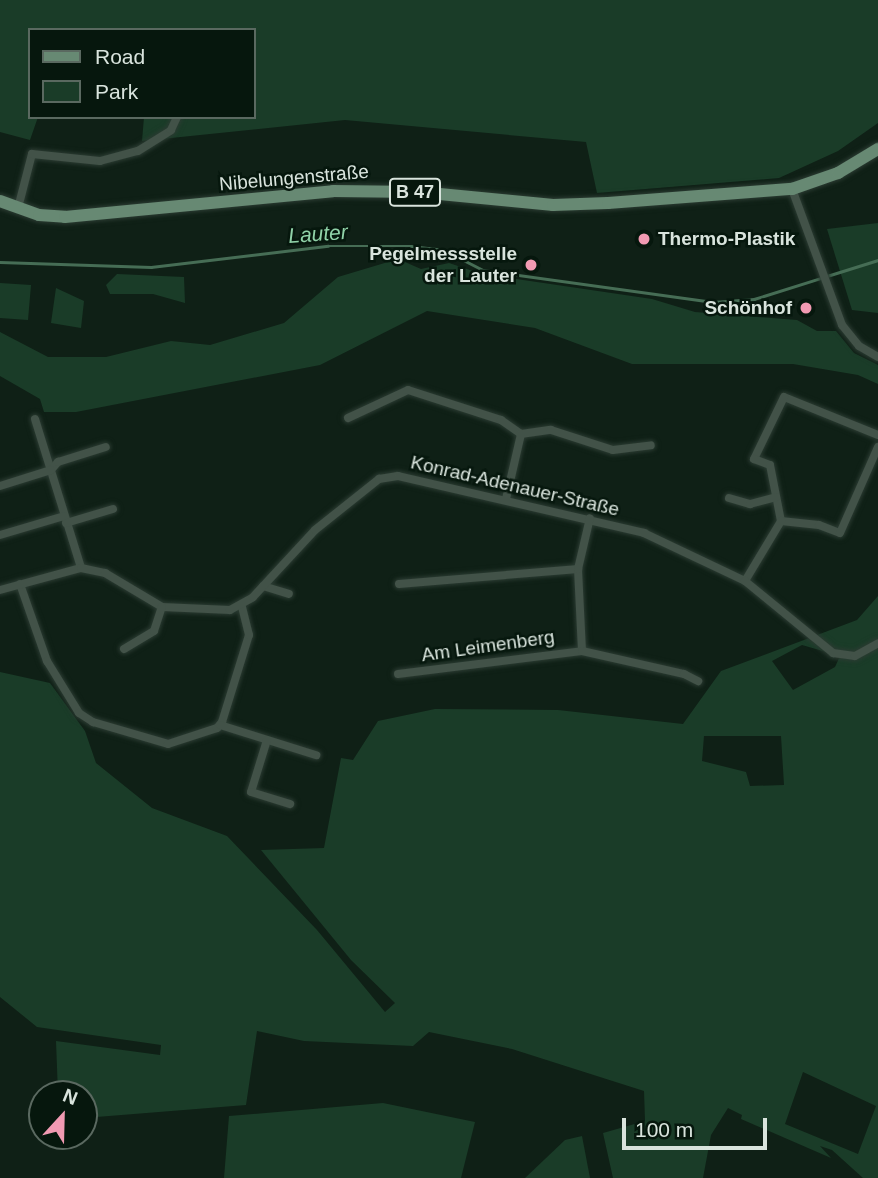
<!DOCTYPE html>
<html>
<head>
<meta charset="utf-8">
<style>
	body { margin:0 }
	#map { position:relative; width:878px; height:1178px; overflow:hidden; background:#0f2016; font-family:Arial,sans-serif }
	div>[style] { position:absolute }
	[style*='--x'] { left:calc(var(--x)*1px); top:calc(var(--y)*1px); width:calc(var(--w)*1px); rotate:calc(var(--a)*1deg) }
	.green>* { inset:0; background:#1a3c28 }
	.stream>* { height:2.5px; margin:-1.25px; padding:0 1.25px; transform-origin:1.25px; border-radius:1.25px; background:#466d55 }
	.roads { filter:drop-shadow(0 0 2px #2b3b32) drop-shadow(0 0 2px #2b3b32) }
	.minor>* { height:8px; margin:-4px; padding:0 4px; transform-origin:4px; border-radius:4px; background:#425248 }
	.primary>* { height:12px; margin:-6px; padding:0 6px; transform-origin:6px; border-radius:6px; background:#678973 }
	.dots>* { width:19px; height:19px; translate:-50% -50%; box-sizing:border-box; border:4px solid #06170d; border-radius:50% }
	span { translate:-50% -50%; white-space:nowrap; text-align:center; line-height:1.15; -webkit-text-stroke:5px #06170d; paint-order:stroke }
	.shield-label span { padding:2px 5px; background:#06170d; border:2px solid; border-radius:5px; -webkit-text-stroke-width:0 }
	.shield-label { font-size:18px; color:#d9e4dd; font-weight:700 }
	.street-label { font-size:19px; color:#d9e4dd }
	.poi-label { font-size:19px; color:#d9e4dd; font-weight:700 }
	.left { translate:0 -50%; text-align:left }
	.right { translate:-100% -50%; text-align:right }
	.water-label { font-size:21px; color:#90d2a8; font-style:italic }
	.legend { position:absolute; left:28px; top:28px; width:228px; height:91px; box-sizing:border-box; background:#06170d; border:2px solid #5a6960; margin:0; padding:9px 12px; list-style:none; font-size:21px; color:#d9e4dd }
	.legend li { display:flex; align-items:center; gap:14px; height:35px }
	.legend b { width:35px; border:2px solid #5a6960 }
	.north { position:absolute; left:28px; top:1080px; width:70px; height:70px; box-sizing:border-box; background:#06170d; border:2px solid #5a6960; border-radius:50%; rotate:22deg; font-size:19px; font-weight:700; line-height:28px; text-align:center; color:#d9e4dd }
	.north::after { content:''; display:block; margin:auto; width:24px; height:32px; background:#f19ab2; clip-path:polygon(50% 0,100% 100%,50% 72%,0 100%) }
	.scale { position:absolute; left:622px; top:1118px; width:145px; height:32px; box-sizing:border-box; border:4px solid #d9e4dd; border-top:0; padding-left:9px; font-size:21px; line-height:24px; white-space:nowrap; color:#d9e4dd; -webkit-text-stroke:5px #06170d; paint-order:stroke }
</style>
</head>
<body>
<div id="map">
	<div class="green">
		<div style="clip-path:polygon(0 0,878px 0,878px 123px,838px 151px,779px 178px,597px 193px,586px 142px,345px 120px,142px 141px,144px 117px,254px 117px,254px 30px,30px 30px,30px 117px,38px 117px,30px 140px,0 132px)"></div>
		<div style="clip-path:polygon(878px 223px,878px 313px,852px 310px,827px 229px)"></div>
		<div style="clip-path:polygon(398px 259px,421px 269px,449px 263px,482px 274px,652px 299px,695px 312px,797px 320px,817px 331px,836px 331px,854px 353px,878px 365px,878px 384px,858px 375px,793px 364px,632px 364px,535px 328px,427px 311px,320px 365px,76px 412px,44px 412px,40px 399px,0 376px,0 332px,48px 357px,106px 357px,171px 341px,210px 345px,284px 323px,338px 277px)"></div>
		<div style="clip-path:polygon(117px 274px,184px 277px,185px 303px,153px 294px,110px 294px,106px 285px)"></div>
		<div style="clip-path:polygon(0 283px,31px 285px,28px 320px,0 318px)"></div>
		<div style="clip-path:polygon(56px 288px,84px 301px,81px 328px,51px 323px)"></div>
		<div style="clip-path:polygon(evenodd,878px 596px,878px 1178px,863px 1178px,832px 1150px,820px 1146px,831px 1158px,741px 1119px,742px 1115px,728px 1108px,711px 1135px,703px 1178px,613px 1178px,603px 1133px,645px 1121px,644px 1091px,512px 1049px,429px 1032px,413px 1046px,304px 1041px,257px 1031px,246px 1105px,84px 1118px,84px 1094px,58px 1094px,56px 1041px,160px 1055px,161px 1045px,37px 1027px,0 997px,0 672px,50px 683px,85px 731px,96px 763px,152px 808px,227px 836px,317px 930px,385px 1012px,395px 1003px,351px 960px,261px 850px,324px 848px,341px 758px,353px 760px,378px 721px,435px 709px,558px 710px,683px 724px,721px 671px,857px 620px,878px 596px,802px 645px,840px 656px,835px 667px,793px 690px,772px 661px,802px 645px,878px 596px,704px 736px,781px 736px,784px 785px,750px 786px,746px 772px,702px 761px,704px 736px,878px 596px,803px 1072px,876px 1106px,858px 1154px,785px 1124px,803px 1072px)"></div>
		<div style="clip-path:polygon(383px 1103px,475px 1122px,461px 1178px,224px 1178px,229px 1116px)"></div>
		<div style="clip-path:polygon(582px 1136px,590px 1178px,525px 1178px,565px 1140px)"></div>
	</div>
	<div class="stream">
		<div style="--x:0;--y:262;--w:151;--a:1.9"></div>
		<div style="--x:151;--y:267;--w:178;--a:-6.8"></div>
		<div style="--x:328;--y:246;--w:83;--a:0"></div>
		<div style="--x:411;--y:246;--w:33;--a:7"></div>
		<div style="--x:444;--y:250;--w:44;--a:27.1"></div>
		<div style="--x:483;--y:270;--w:232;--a:7.9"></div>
		<div style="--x:713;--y:302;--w:41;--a:-4.2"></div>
		<div style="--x:754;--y:299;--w:70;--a:-17.4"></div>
		<div style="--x:827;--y:276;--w:53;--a:-17.4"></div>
	</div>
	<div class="roads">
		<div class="minor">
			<div style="--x:792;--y:189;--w:145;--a:69.8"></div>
			<div style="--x:842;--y:325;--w:27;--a:51"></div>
			<div style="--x:859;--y:346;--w:22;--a:30"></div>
			<div style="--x:18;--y:208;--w:56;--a:-75.5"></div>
			<div style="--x:32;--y:154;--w:68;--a:5.9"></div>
			<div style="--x:100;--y:161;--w:39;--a:-15"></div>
			<div style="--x:138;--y:151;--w:39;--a:-32"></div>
			<div style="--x:171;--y:130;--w:14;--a:-65"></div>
			<div style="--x:348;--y:418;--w:66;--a:-25"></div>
			<div style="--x:408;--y:390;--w:98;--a:17.9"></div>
			<div style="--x:501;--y:420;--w:24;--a:35"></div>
			<div style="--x:521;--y:434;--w:30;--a:-8"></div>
			<div style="--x:551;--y:430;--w:65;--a:17.9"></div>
			<div style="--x:613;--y:450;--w:38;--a:-7"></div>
			<div style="--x:35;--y:419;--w:156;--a:72.8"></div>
			<div style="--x:878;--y:435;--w:101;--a:-158"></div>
			<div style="--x:784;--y:397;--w:69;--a:115.8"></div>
			<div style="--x:754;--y:459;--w:17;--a:21"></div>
			<div style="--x:770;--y:465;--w:57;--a:78.9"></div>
			<div style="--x:781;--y:521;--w:38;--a:6"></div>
			<div style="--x:819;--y:525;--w:22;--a:21"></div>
			<div style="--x:840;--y:533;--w:94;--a:-66.2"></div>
			<div style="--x:51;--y:470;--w:11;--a:-49"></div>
			<div style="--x:58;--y:462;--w:50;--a:-17.4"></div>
			<div style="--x:0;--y:486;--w:53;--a:-17.4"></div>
			<div style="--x:729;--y:498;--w:22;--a:16"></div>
			<div style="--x:750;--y:504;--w:27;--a:-15"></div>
			<div style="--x:506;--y:499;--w:67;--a:-77"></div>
			<div style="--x:66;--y:523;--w:49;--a:-16.6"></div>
			<div style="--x:0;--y:535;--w:67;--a:-16.5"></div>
			<div style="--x:745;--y:581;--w:70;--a:-59"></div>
			<div style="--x:20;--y:584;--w:82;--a:70.7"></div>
			<div style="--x:47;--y:661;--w:61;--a:58.4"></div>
			<div style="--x:79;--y:713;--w:17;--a:33"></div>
			<div style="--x:93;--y:722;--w:78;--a:16.3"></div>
			<div style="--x:168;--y:744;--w:52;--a:-18.1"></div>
			<div style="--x:217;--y:728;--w:8;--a:-50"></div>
			<div style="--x:222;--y:722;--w:91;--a:-72.8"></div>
			<div style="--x:249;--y:635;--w:30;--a:-104"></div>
			<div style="--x:399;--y:584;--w:180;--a:-4.8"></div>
			<div style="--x:263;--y:586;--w:27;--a:17"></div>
			<div style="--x:0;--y:590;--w:84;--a:-15.2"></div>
			<div style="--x:81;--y:568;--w:25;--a:12"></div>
			<div style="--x:105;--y:573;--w:66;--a:30.8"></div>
			<div style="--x:162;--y:607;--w:68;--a:2.5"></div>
			<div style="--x:230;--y:610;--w:26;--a:-29"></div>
			<div style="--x:253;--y:597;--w:91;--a:-47.2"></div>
			<div style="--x:315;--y:530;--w:82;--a:-38.6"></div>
			<div style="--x:379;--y:479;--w:19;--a:-9"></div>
			<div style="--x:398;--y:476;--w:253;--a:13"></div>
			<div style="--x:644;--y:533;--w:112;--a:25.4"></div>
			<div style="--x:745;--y:581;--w:114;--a:39.3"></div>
			<div style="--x:833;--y:653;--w:22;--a:8"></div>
			<div style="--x:855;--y:656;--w:26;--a:-29"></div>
			<div style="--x:124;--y:649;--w:35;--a:-31"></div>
			<div style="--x:154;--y:631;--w:25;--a:-72"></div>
			<div style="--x:582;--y:651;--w:82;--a:-92.8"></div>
			<div style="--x:578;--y:569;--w:52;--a:-76.8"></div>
			<div style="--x:398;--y:674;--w:185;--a:-7.1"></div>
			<div style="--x:582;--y:651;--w:105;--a:12.7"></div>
			<div style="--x:684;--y:674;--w:16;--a:27"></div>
			<div style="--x:220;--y:725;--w:101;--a:17.4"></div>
			<div style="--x:267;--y:740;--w:54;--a:107.1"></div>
			<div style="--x:251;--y:792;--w:41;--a:17.1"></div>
		</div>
		<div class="primary">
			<div style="--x:0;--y:201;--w:41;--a:19.7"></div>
			<div style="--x:39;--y:215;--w:26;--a:4"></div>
			<div style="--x:65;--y:217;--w:269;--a:-5.5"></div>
			<div style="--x:333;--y:191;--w:86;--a:0.7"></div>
			<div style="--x:419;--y:192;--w:135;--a:5.5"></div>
			<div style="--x:553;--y:205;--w:55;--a:-2.1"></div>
			<div style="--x:608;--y:203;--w:185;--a:-4.4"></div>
			<div style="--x:792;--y:189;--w:49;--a:-19.2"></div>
			<div style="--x:838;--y:173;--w:47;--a:-31"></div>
		</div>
	</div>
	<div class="dots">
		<div style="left:644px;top:239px;background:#f19ab2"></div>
		<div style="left:531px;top:265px;background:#f19ab2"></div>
		<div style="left:806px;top:308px;background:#f19ab2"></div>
	</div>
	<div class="shield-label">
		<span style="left:415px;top:192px">B 47</span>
	</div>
	<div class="street-label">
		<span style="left:294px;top:178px;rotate:-5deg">Nibelungenstraße</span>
		<span style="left:515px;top:486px;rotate:13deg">Konrad-Adenauer-Straße</span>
		<span style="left:488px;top:646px;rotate:-8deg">Am Leimenberg</span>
	</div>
	<div class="poi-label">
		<span class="left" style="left:658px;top:239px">Thermo-Plastik</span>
		<span class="right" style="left:517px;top:265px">Pegelmessstelle<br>der Lauter</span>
		<span class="right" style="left:792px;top:308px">Schönhof</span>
	</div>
	<div class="water-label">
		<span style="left:318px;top:234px;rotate:-4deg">Lauter</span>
	</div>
	<ul class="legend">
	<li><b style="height:9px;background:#678973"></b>Road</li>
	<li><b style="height:19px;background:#1a3c28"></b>Park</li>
	</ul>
	<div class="north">N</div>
	<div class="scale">100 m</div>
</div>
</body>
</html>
